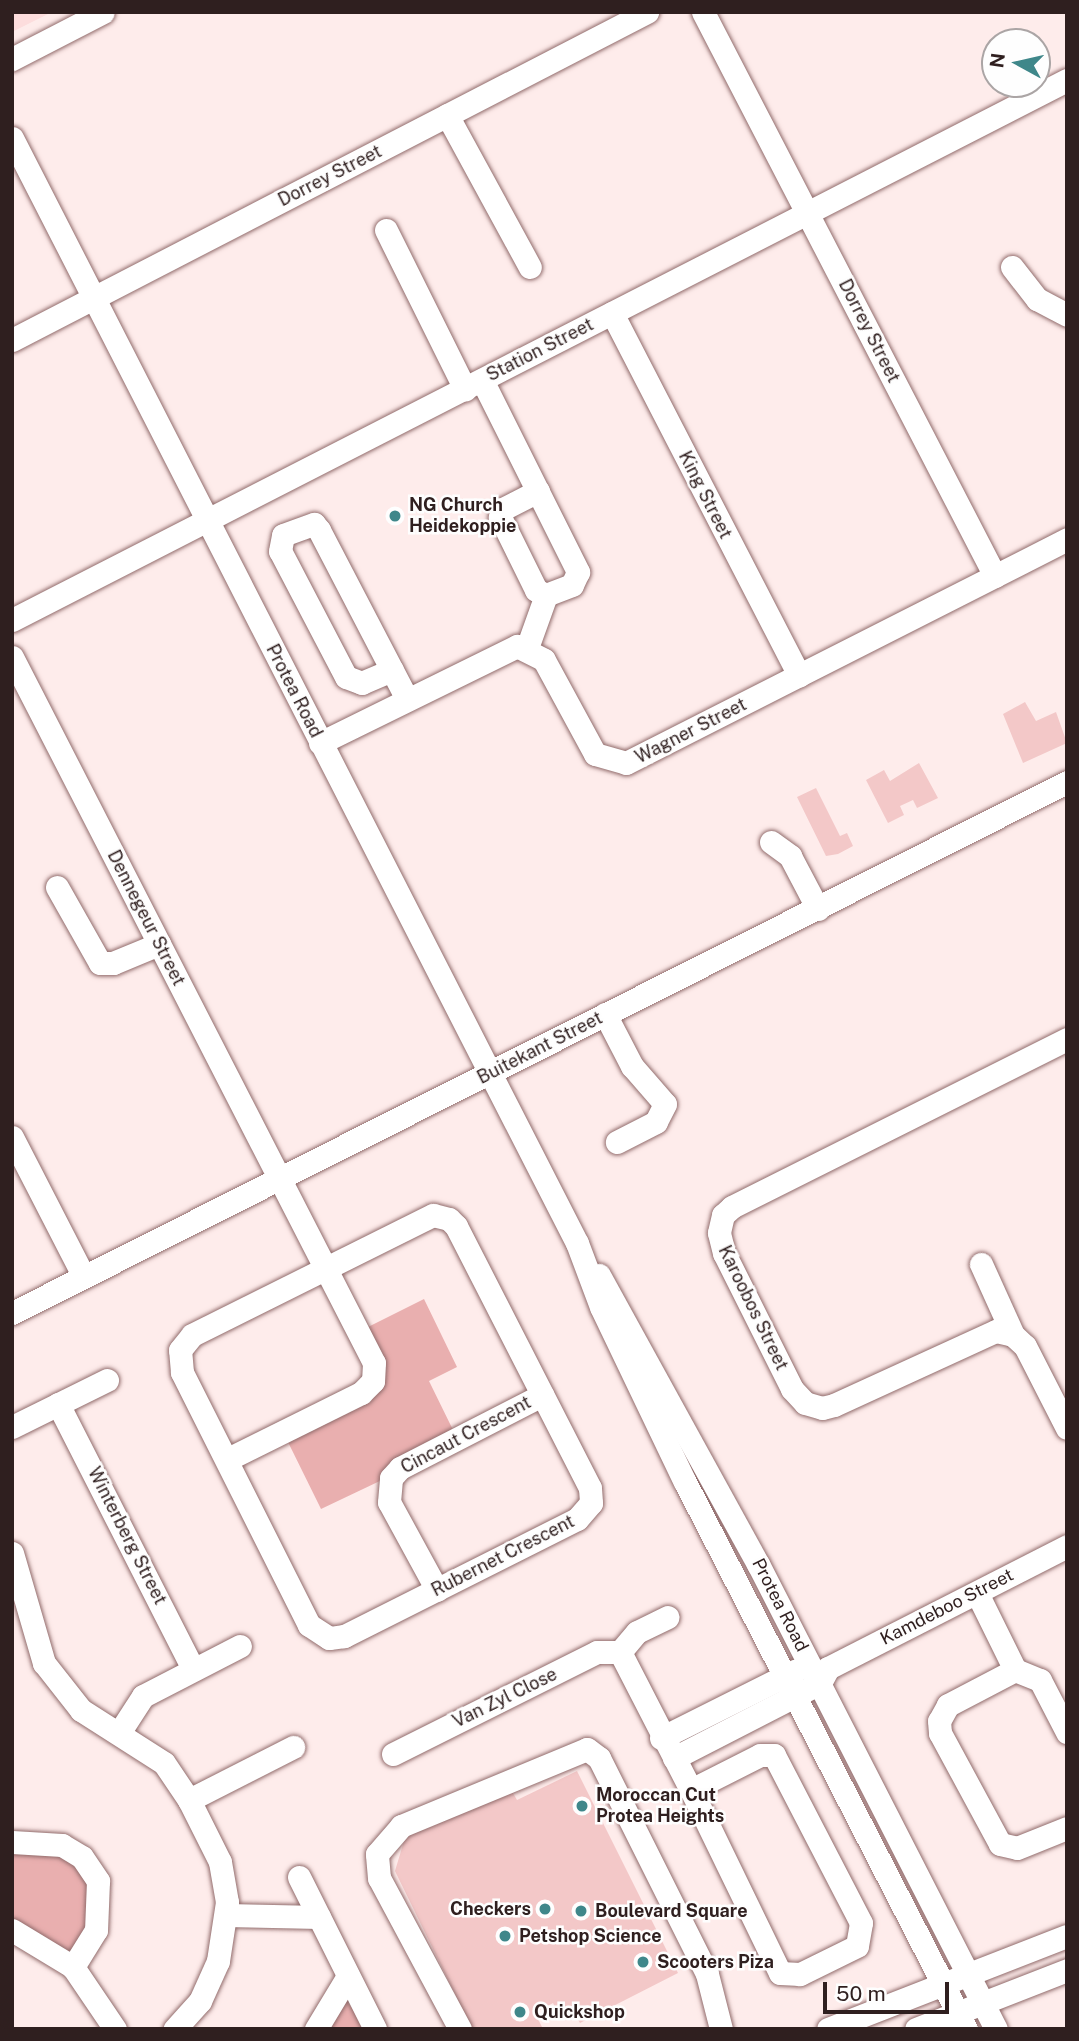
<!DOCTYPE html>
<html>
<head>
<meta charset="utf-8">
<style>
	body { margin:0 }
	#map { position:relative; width:1079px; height:2041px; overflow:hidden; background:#feeceb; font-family:"Public Sans",sans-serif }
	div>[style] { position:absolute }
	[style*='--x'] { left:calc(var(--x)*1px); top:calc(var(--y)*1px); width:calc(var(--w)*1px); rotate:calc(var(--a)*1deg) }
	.built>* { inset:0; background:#fddddd }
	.green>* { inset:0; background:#e9afaf }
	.building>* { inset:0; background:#f3c8c8 }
	.roads { filter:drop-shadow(0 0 2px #916b6b) drop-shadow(0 0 2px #916b6b) }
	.minor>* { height:23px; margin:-11.5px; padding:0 11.5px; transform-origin:11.5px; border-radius:11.5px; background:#fff }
	.dots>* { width:19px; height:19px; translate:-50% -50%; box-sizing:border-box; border:4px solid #fefefe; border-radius:50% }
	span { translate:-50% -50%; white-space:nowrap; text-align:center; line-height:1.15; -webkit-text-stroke:5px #fefefe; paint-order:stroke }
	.street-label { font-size:18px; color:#2f1f1f }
	.poi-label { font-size:18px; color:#2f1f1f; font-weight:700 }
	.left { translate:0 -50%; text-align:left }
	.right { translate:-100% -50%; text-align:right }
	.frame { position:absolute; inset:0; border:14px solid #2f1f1f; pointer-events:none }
	.north { position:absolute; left:981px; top:28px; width:70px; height:70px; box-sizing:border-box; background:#fefefe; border:2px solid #aba5a5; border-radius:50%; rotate:278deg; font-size:19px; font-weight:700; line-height:28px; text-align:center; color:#2f1f1f }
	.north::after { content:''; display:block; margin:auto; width:24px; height:32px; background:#3f878a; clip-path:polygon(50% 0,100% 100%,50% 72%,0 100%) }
	.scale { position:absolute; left:823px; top:1982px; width:126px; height:32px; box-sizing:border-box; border:4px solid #2f1f1f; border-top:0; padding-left:9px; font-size:21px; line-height:24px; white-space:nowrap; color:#2f1f1f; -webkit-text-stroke:5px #fefefe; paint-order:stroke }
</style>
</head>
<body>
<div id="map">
	<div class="built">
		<div style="clip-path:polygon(12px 12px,52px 12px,12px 32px)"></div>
	</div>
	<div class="green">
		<div style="clip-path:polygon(424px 1299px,457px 1367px,429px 1381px,454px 1432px,382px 1480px,321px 1509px,286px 1438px,366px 1398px,366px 1328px)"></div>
		<div style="clip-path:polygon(12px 1849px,48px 1849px,73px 1859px,91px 1883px,89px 1929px,72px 1954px,12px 1918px)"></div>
		<div style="clip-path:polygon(346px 2000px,367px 2029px,323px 2029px)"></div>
	</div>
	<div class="building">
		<div style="clip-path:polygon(1025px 702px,1036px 721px,1056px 712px,1067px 743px,1023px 763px,1003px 714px)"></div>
		<div style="clip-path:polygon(919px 763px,938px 798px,917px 808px,913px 800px,900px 806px,904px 815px,888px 823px,866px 780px,884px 770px,890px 781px)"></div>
		<div style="clip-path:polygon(816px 788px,840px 836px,847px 833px,853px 846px,838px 854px,826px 856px,797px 797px)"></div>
		<div style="clip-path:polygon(577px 1771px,678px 1973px,580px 2023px,573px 2012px,561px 2019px,553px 2003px,535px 2013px,543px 2029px,472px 2029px,395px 1871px,407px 1831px,506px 1781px,517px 1800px)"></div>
	</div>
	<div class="roads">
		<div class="minor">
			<div style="--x:703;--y:12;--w:635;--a:62.63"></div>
			<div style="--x:12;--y:59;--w:102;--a:-27.3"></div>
			<div style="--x:447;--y:115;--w:173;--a:61.4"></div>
			<div style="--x:12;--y:138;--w:1241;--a:62.92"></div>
			<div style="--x:577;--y:1243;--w:68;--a:69.4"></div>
			<div style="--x:601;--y:1307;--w:194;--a:64.4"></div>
			<div style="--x:685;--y:1482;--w:615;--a:62.81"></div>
			<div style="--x:386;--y:230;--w:178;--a:63.6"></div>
			<div style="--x:1012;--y:267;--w:41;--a:52"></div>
			<div style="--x:1037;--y:299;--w:34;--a:28"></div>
			<div style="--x:612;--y:313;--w:408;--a:62.7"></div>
			<div style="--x:12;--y:340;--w:715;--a:-27.32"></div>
			<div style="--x:482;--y:380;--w:215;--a:63.4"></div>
			<div style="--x:578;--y:572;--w:14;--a:115"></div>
			<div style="--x:572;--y:585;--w:28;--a:159"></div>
			<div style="--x:546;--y:595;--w:56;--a:109.7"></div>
			<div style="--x:538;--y:491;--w:39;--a:153"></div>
			<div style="--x:503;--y:509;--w:9;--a:111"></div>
			<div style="--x:500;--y:517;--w:81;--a:63.7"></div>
			<div style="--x:536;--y:590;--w:11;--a:27"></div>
			<div style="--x:12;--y:620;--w:1185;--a:-27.11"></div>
			<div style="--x:12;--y:657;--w:793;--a:62.85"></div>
			<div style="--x:374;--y:1363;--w:18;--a:93"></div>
			<div style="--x:373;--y:1381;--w:17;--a:135"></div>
			<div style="--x:361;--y:1393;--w:148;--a:153.6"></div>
			<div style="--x:392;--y:670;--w:33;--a:157"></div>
			<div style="--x:362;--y:683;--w:17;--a:-159"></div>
			<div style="--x:346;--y:677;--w:142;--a:-117.6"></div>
			<div style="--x:280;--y:551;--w:16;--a:-79"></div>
			<div style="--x:283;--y:535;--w:33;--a:-20"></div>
			<div style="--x:314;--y:524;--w:8;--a:50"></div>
			<div style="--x:319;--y:530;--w:191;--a:62.5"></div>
			<div style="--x:320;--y:743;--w:220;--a:-26.2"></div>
			<div style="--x:517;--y:646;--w:30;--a:27"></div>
			<div style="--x:544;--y:660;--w:107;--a:61.5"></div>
			<div style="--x:595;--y:754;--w:32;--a:16"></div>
			<div style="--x:626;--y:763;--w:495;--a:-26.9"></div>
			<div style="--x:771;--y:842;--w:24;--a:36"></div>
			<div style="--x:790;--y:856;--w:60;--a:62.2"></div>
			<div style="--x:57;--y:887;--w:87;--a:60.5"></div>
			<div style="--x:100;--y:963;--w:13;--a:0"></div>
			<div style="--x:113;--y:963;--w:50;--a:-22.4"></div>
			<div style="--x:605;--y:1014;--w:59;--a:62.6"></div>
			<div style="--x:632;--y:1066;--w:50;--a:49"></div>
			<div style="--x:665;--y:1104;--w:20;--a:117"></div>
			<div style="--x:656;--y:1122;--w:44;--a:152.9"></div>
			<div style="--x:1067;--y:1039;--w:375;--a:153.4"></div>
			<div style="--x:732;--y:1207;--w:12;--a:138"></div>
			<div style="--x:723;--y:1215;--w:18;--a:103"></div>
			<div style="--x:719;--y:1233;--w:21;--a:76"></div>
			<div style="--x:724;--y:1253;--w:152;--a:63.4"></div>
			<div style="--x:792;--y:1389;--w:19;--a:47"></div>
			<div style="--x:805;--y:1403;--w:18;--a:16"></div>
			<div style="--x:822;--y:1408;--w:12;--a:-14"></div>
			<div style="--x:834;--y:1405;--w:178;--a:-24.6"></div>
			<div style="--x:996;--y:1331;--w:17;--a:13"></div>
			<div style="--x:1013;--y:1335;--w:16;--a:43"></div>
			<div style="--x:1025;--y:1346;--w:92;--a:62.9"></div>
			<div style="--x:12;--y:1137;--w:157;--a:62.8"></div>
			<div style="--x:433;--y:1215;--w:16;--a:14"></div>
			<div style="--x:449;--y:1219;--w:10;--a:45"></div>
			<div style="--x:456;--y:1226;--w:294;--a:62.9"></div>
			<div style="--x:590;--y:1488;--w:15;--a:86"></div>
			<div style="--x:591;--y:1503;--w:21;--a:131"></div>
			<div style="--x:577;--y:1519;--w:261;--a:153.3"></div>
			<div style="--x:344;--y:1636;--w:15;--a:172"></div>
			<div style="--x:329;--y:1638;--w:24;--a:-147"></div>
			<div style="--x:309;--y:1625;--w:283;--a:-116.7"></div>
			<div style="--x:182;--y:1372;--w:22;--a:-95"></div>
			<div style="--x:180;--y:1350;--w:19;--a:-51"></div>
			<div style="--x:192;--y:1335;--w:269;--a:-26.5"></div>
			<div style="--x:981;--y:1264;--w:78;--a:65.7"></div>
			<div style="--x:599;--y:1275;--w:330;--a:61.2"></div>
			<div style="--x:758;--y:1564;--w:522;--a:62.9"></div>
			<div style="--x:12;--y:1313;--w:1181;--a:-26.72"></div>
			<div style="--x:58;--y:1404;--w:297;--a:63"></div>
			<div style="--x:12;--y:1427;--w:106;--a:-26.3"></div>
			<div style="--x:12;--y:1553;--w:115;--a:73.8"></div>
			<div style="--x:44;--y:1663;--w:60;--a:51.8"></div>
			<div style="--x:81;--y:1710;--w:98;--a:32.6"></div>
			<div style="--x:164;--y:1763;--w:45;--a:56"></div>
			<div style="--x:189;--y:1800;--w:69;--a:63.4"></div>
			<div style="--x:220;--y:1862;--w:41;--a:80.1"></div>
			<div style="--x:227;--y:1902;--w:60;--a:98.7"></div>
			<div style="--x:218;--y:1961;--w:44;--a:114.2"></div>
			<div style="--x:200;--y:2001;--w:38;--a:132"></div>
			<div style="--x:437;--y:1590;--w:100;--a:-118.6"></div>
			<div style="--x:389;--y:1502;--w:24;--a:-85"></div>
			<div style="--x:391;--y:1478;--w:13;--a:-48"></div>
			<div style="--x:400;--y:1468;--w:160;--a:-27.2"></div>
			<div style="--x:977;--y:1593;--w:86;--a:63.7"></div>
			<div style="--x:1015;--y:1670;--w:27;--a:22"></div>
			<div style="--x:1040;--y:1680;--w:59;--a:62.6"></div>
			<div style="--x:620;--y:1652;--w:155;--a:62.8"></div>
			<div style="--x:691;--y:1790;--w:77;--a:-26.9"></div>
			<div style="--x:760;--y:1755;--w:14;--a:0"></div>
			<div style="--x:774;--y:1755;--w:189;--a:62.6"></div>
			<div style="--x:861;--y:1923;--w:23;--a:100"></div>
			<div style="--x:857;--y:1946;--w:64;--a:153.8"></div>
			<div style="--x:800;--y:1974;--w:20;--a:-177"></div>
			<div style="--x:780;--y:1973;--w:203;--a:-115.9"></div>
			<div style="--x:1015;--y:1670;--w:76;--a:152.4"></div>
			<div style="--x:948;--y:1705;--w:18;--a:119"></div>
			<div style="--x:939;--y:1721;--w:12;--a:85"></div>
			<div style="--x:940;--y:1733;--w:126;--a:61.6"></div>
			<div style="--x:1000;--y:1844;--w:17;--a:13"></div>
			<div style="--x:1017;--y:1848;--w:54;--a:-21.8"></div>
			<div style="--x:119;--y:1733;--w:44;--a:-57"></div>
			<div style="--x:143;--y:1696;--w:109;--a:-27.3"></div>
			<div style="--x:661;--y:1738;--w:150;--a:-26.6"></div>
			<div style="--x:393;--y:1754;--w:228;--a:-26.6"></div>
			<div style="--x:597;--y:1652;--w:23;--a:0"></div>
			<div style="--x:620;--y:1652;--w:26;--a:-50"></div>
			<div style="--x:637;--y:1632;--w:34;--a:-26"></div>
			<div style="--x:674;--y:1758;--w:164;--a:-27.2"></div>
			<div style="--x:820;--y:1683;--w:17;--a:-62"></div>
			<div style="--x:828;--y:1668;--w:268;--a:-27"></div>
			<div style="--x:189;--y:1800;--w:117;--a:-27"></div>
			<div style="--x:12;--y:1842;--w:50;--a:3.4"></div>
			<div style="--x:62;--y:1845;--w:23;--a:31"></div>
			<div style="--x:82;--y:1857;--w:29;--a:56"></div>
			<div style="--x:98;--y:1881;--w:49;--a:92.3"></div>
			<div style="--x:96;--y:1930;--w:44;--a:121.9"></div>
			<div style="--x:299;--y:1877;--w:170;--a:63.4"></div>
			<div style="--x:226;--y:1915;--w:93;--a:1.2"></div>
			<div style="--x:12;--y:1930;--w:71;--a:31.2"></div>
			<div style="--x:73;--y:1967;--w:75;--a:55.9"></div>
			<div style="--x:316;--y:2029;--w:62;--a:-58.9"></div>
			<div style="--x:460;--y:2029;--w:171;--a:-118.2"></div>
			<div style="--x:379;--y:1878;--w:24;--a:-95"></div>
			<div style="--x:377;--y:1854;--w:37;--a:-49"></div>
			<div style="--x:401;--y:1826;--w:201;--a:-22.5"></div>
			<div style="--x:587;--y:1749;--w:15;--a:37"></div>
			<div style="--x:599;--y:1758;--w:241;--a:63.4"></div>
			<div style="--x:707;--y:1974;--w:57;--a:75.7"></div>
			<div style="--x:828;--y:2029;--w:256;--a:-21.3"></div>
			<div style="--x:916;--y:2029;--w:162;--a:-21.3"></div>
		</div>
	</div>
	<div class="dots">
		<div style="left:395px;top:516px;background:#3f878a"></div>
		<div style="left:582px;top:1806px;background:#3f878a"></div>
		<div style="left:545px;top:1909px;background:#3f878a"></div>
		<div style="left:581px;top:1911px;background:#3f878a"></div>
		<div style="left:505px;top:1936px;background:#3f878a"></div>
		<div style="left:643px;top:1962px;background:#3f878a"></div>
		<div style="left:520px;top:2012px;background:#3f878a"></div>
	</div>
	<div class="street-label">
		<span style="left:330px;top:176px;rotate:-27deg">Dorrey Street</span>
		<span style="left:869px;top:331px;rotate:63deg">Dorrey Street</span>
		<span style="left:540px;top:350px;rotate:-27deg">Station Street</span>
		<span style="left:705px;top:495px;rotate:63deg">King Street</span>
		<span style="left:294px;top:691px;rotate:63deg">Protea Road</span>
		<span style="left:691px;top:731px;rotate:-27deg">Wagner Street</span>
		<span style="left:146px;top:918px;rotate:63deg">Dennegeur Street</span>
		<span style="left:540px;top:1048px;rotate:-27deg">Buitekant Street</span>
		<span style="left:753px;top:1308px;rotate:64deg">Karoobos Street</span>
		<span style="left:466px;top:1435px;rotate:-28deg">Cincaut Crescent</span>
		<span style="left:127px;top:1536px;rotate:63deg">Winterberg Street</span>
		<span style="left:503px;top:1556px;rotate:-27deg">Rubernet Crescent</span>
		<span style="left:780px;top:1605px;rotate:63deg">Protea Road</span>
		<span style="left:947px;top:1607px;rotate:-27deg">Kamdeboo Street</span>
		<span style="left:505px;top:1698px;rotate:-26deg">Van Zyl Close</span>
	</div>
	<div class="poi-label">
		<span class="left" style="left:409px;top:516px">NG Church<br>Heidekoppie</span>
		<span class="left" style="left:596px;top:1806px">Moroccan Cut<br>Protea Heights</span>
		<span class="right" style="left:531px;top:1909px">Checkers</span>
		<span class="left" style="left:595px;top:1911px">Boulevard Square</span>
		<span class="left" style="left:519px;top:1936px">Petshop Science</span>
		<span class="left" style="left:657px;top:1962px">Scooters Piza</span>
		<span class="left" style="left:534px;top:2012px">Quickshop</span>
	</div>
	<div class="frame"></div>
	<div class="north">N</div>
	<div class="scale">50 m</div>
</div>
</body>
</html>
